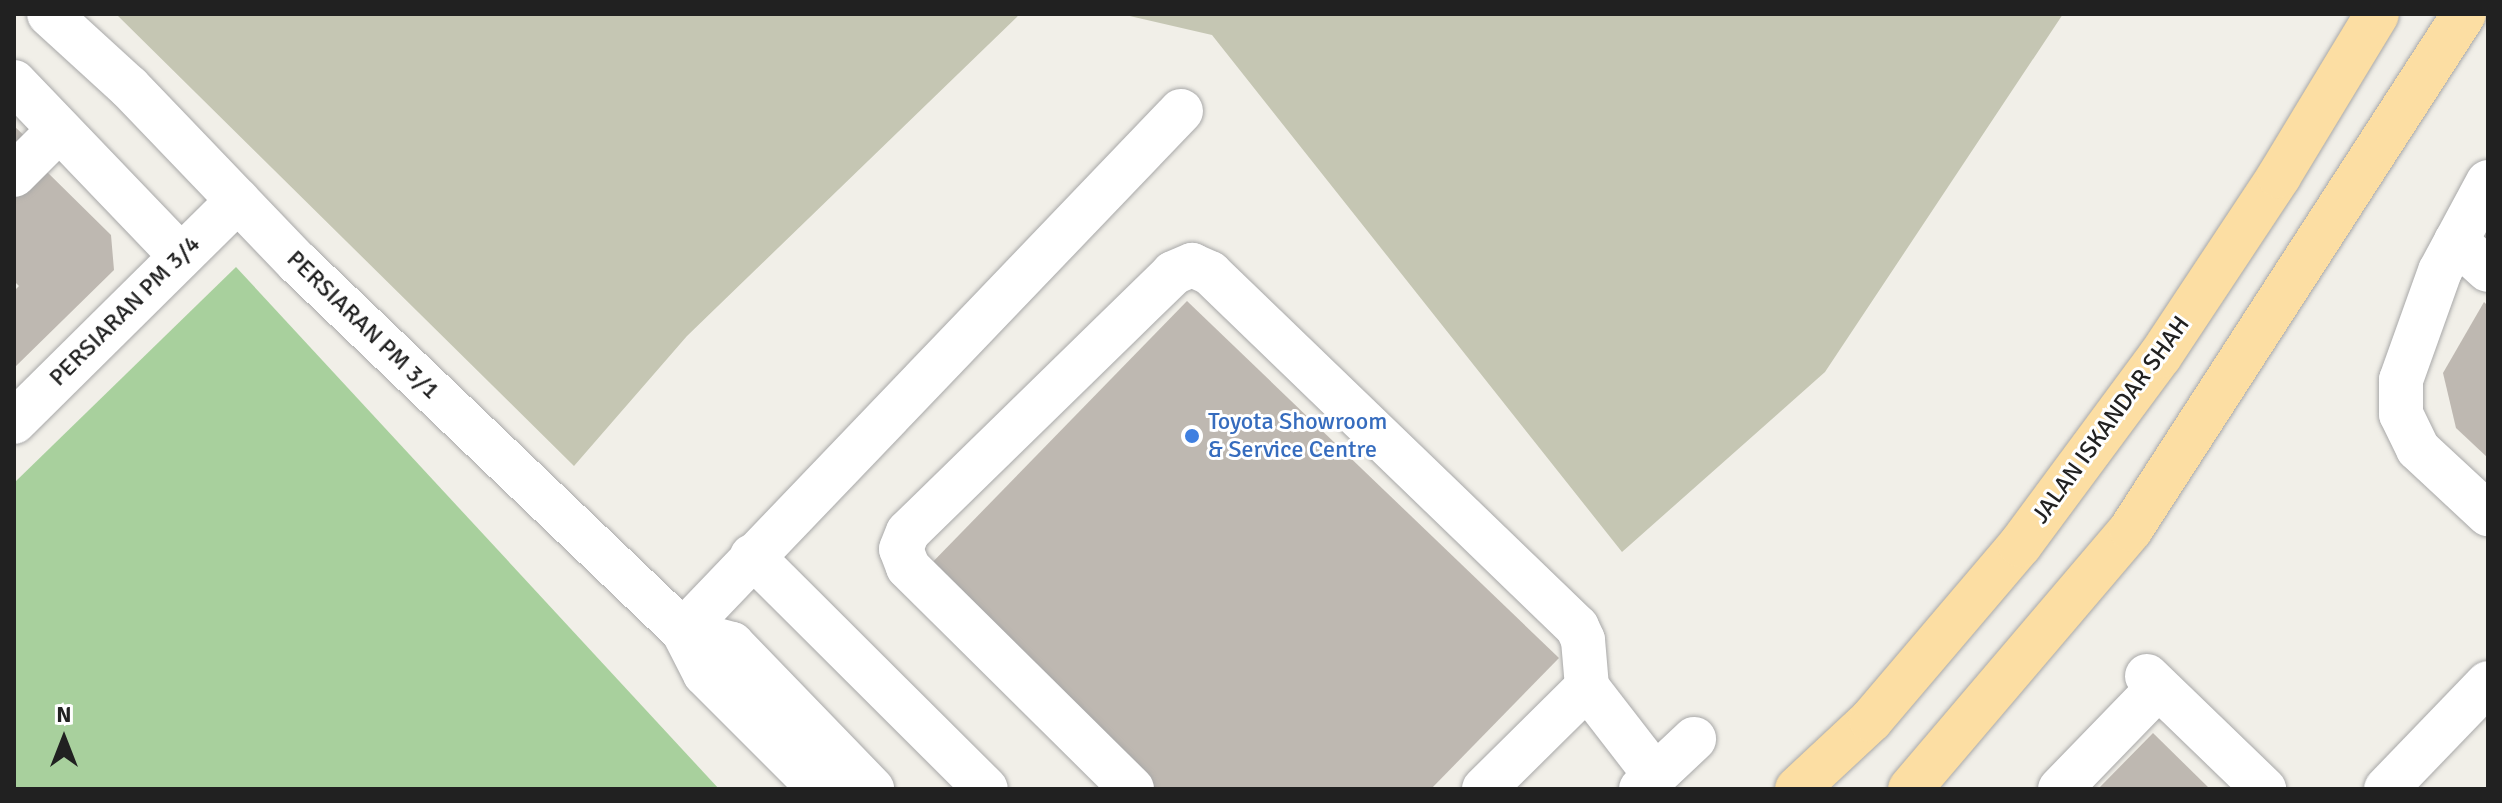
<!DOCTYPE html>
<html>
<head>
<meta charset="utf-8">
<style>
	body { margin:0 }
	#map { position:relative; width:2502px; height:803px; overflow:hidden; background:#f1efe8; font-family:Signika,sans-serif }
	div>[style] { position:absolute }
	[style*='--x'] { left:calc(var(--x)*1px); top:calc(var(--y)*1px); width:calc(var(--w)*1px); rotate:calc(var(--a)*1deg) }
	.construction>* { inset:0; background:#c5c6b3 }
	.forest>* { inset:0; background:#a8d09d }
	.building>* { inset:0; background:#beb8b1 }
	.roads { filter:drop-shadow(0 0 2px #a8a8a8) drop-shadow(0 0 2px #a8a8a8) }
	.minor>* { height:44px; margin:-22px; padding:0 22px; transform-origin:22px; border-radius:22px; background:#fff }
	.major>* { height:44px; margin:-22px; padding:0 22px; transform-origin:22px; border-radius:22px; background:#fcdea3 }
	.dots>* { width:22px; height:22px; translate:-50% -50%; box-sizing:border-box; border:4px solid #fff; border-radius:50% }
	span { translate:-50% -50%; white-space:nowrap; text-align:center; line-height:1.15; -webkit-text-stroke:6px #fff; paint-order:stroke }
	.street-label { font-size:24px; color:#212121 }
	.shop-label { font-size:24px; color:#366cbe }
	.left { translate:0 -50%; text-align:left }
	.frame { position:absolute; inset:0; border:16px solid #212121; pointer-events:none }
	.north { position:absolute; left:24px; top:699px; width:80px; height:80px; -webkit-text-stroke:6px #fff; paint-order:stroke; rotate:0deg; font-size:22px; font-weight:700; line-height:32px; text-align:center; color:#212121 }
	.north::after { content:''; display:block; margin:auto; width:28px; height:36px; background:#212121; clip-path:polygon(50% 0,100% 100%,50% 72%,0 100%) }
</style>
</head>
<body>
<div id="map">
	<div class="construction">
		<div style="clip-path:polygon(116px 14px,1020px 14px,687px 336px,574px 466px)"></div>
		<div style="clip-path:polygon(1121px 14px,2063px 14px,1825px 372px,1622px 552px,1212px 35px)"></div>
	</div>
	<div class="forest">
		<div style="clip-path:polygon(236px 267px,719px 789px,14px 789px,14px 483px)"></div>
	</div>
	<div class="building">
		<div style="clip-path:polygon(14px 126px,32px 143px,14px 160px)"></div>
		<div style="clip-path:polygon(43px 168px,111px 235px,114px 270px,14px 368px,14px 291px,19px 286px,14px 281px,14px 196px)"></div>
		<div style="clip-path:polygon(1187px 301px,1559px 658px,1431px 789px,1149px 789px,923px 572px)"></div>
		<div style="clip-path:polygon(2484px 302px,2488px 306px,2488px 458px,2456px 428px,2443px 373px)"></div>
		<div style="clip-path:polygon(2153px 733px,2210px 789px,2098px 789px)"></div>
	</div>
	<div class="roads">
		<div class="minor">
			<div style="--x:49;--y:14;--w:108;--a:42.4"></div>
			<div style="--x:129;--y:87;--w:244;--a:46.2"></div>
			<div style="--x:298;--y:263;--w:533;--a:43.71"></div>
			<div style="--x:683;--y:631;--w:48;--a:62.9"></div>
			<div style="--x:705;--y:674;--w:163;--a:45"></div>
			<div style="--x:14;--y:82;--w:240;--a:46.2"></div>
			<div style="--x:14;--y:175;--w:64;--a:-45"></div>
			<div style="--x:2488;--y:182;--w:101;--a:118.3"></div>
			<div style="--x:2440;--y:271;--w:116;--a:109.7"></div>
			<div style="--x:2401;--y:380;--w:34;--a:90"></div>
			<div style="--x:2401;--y:414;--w:39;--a:64"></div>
			<div style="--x:2418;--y:449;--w:96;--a:42.9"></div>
			<div style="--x:2456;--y:241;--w:43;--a:42.2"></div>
			<div style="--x:14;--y:422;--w:315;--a:-44.7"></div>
			<div style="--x:752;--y:556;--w:330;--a:44.9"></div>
			<div style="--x:683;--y:631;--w:720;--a:-46.24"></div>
			<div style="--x:683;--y:631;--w:51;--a:14.9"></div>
			<div style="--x:732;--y:644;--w:202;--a:46"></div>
			<div style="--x:2147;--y:676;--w:163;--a:44"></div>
			<div style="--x:1132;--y:789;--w:315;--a:-135.3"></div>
			<div style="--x:908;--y:567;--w:19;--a:-111"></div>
			<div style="--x:901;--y:549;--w:18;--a:-68"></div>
			<div style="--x:908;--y:532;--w:371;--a:-44.3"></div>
			<div style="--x:1173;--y:273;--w:21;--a:-23"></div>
			<div style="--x:1192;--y:265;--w:20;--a:24"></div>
			<div style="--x:1210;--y:273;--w:510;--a:43.97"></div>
			<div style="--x:1577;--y:627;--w:14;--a:65"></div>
			<div style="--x:1583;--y:640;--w:47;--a:85.1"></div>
			<div style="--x:1587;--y:687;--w:111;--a:52.3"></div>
			<div style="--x:1484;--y:789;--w:145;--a:-44.7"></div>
			<div style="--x:1641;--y:789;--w:73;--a:-43.3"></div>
			<div style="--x:2060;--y:789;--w:141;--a:-45.9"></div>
			<div style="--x:2386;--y:789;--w:147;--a:-46.1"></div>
		</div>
		<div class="major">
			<div style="--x:1797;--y:789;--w:101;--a:-43"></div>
			<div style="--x:1871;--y:720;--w:230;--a:-49.6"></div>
			<div style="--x:2020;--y:545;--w:235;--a:-53.5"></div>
			<div style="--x:2160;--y:356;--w:216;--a:-56.5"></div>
			<div style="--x:2279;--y:176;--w:189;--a:-58.8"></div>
			<div style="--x:1910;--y:789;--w:341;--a:-49.6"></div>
			<div style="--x:2131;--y:529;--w:613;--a:-57.11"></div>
		</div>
	</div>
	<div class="dots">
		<div style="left:1192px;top:436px;background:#3f7fe0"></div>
	</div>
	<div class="street-label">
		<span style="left:125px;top:311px;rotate:-45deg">PERSIARAN PM 3/4</span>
		<span style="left:363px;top:325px;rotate:44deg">PERSIARAN PM 3/1</span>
		<span style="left:2111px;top:420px;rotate:-54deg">JALAN ISKANDAR SHAH</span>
	</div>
	<div class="shop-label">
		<span class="left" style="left:1208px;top:436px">Toyota Showroom<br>&amp; Service Centre</span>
	</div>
	<div class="frame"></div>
	<div class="north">N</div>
</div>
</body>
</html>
